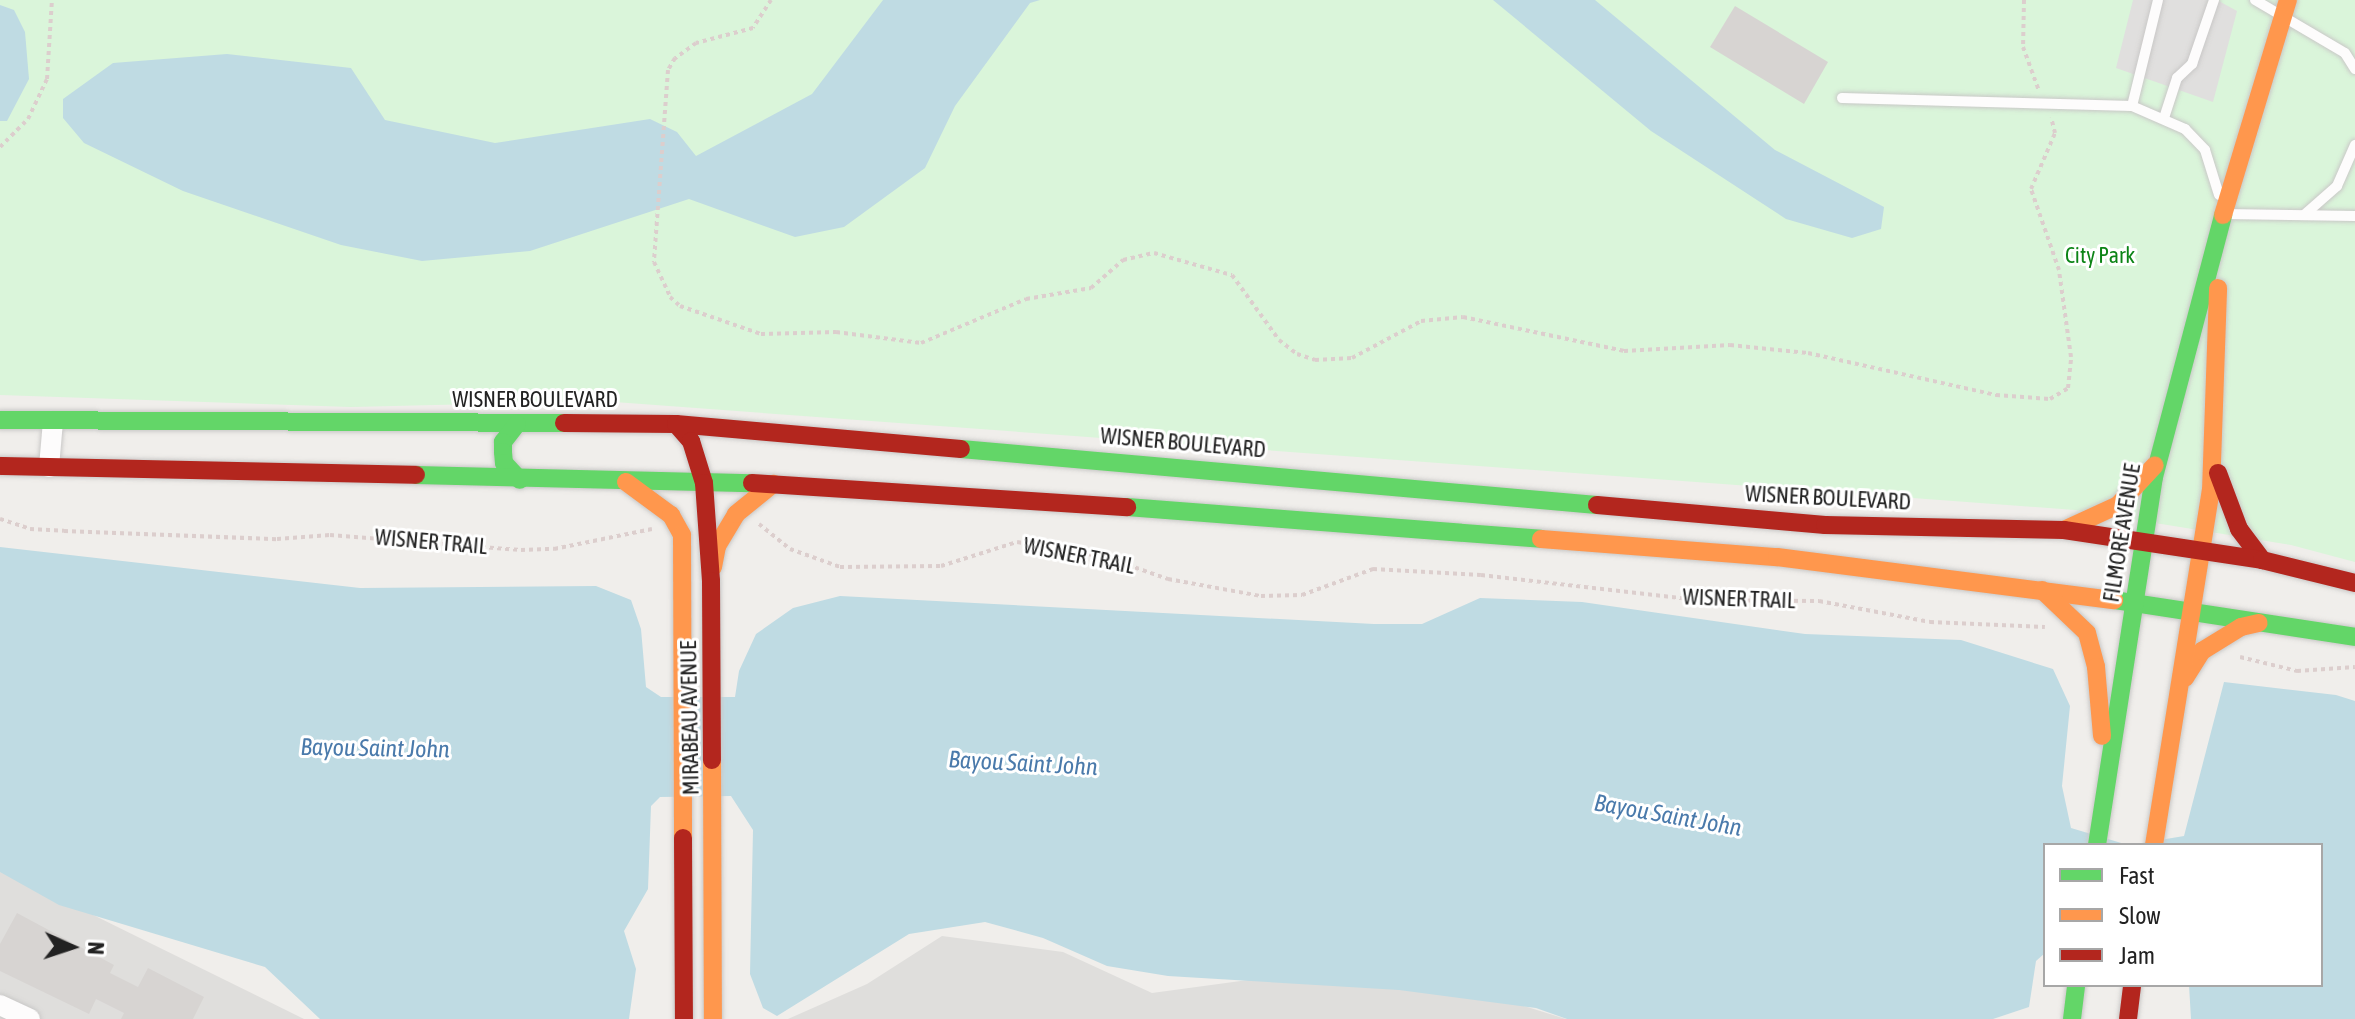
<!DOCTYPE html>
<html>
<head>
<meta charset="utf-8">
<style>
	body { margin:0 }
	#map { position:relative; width:2355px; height:1019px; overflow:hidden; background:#f0eeeb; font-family:"Asap Condensed",sans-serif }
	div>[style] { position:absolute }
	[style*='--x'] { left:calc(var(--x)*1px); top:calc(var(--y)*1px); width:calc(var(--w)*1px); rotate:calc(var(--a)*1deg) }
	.residential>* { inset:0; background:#dfdedc }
	.park>* { inset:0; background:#daf5da }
	.parking>* { inset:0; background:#e0dfde }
	.water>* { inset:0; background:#bfdbe3 }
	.building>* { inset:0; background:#d7d4d2 }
	.path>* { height:4px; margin-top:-2px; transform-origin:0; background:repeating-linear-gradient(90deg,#dccecd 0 4px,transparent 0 8px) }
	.roads { filter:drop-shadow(0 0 2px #c9c8c7) drop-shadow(0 0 2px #c9c8c7) }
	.lane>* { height:10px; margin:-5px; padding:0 5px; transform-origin:5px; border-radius:5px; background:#fdfcfc }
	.street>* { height:20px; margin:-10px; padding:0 10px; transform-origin:10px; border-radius:10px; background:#fdfcfc }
	.fast>* { height:18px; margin:-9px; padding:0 9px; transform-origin:9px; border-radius:9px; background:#63d668 }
	.slow>* { height:18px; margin:-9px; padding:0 9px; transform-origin:9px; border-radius:9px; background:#ff974d }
	.jam>* { height:18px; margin:-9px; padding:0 9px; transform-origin:9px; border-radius:9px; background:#b3261e }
	span { translate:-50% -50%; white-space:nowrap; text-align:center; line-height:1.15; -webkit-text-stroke:6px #fff; paint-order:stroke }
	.park-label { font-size:22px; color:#0c8416 }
	.street-label { font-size:22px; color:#222 }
	.water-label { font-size:24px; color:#4a7aab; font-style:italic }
	.legend { position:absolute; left:2043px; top:843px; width:280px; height:144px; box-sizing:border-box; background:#fff; border:2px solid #a7a7a7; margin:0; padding:10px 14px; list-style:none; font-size:24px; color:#222 }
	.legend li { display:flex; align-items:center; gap:16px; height:40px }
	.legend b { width:40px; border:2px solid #a7a7a7 }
	.north { position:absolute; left:32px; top:907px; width:80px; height:80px; -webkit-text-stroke:6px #fff; paint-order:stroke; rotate:93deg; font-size:22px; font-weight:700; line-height:32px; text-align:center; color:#222 }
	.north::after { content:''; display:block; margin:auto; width:28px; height:36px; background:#222; clip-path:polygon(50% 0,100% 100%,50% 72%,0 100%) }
</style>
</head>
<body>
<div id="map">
	<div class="residential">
		<div style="clip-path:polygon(0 869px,304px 1019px,0 1019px)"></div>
		<div style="clip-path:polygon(942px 936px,1063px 952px,1152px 993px,1381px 962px,1566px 1019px,788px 1019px,867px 984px)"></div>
	</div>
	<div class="park">
		<div style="clip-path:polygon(0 0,2355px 0,2355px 562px,2291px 545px,2075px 510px,601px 401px,351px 407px,0 395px)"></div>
	</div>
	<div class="parking">
		<div style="clip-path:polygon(2133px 0,2217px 0,2237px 11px,2213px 102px,2116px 68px)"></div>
	</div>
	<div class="water">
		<div style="clip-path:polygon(883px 0,1040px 0,1030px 3px,955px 106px,925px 168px,844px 227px,795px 237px,689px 199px,530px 251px,422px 261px,341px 245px,183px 191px,84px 143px,63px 118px,63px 99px,113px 63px,227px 54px,351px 68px,385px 120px,495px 143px,650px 119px,677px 132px,696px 156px,812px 94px)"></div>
		<div style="clip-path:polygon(1493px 0,1595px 0,1775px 150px,1884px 207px,1881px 229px,1852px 238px,1786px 219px,1651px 131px)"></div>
		<div style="clip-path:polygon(0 5px,14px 10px,25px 32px,29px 79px,7px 121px,0 121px)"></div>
		<div style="clip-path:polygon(0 547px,360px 588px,596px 586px,631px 600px,641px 629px,646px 687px,661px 697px,735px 697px,739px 671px,756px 634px,793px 608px,840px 596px,1374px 624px,1422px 624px,1480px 598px,1582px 602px,1805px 634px,1961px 640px,2053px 669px,2070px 706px,2062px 786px,2071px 828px,2128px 845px,2045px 845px,2045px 953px,2036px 961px,2029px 1007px,1993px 1019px,1567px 1019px,1536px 1008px,1399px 990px,1168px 976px,1107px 966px,1043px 938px,985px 922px,909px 934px,777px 1016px,763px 1008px,750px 974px,753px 830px,731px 796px,660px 797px,651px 806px,648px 889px,624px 931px,636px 969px,629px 1019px,320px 1019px,265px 967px,59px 905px,0 872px)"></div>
		<div style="clip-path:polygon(2224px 682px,2336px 695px,2355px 701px,2355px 1019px,2191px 1019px,2189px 985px,2321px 985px,2321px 845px,2130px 845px,2184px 836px)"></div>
	</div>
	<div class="building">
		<div style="clip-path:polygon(1735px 6px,1828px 62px,1804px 104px,1710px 47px)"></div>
		<div style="clip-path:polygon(17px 913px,114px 965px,110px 973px,138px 987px,148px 968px,204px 997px,193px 1019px,121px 1019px,124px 1013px,96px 999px,89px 1014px,0 971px,0 944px)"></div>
	</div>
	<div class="path">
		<div style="--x:771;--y:0;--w:33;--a:123"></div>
		<div style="--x:753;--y:28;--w:59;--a:165.3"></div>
		<div style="--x:696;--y:43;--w:26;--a:144"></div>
		<div style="--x:675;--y:58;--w:14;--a:120"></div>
		<div style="--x:668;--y:70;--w:193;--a:94.2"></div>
		<div style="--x:654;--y:262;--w:38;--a:65"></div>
		<div style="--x:670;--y:297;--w:13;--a:42"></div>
		<div style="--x:680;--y:306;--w:86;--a:19.1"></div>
		<div style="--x:761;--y:334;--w:75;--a:-1.5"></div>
		<div style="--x:836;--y:332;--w:86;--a:7.4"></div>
		<div style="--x:921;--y:343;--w:114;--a:-22.7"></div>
		<div style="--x:1026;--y:299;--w:66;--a:-9.6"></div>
		<div style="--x:1091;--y:288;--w:43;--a:-41.2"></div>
		<div style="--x:1123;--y:260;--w:32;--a:-13"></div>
		<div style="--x:1154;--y:253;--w:81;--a:15.8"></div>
		<div style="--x:1232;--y:275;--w:80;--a:54.1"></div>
		<div style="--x:1279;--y:340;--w:23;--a:38"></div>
		<div style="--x:1297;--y:354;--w:19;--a:18"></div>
		<div style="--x:1315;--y:360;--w:37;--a:-3"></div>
		<div style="--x:1352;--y:358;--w:78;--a:-28.2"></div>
		<div style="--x:1421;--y:321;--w:42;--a:-5.4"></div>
		<div style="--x:1463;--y:317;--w:165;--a:11.9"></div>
		<div style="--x:1624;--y:351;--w:106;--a:-3.2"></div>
		<div style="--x:1730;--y:345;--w:78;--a:5.9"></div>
		<div style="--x:1808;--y:353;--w:193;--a:12.6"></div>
		<div style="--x:1996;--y:395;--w:54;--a:4.2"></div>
		<div style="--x:2050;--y:399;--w:21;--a:-31"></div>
		<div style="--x:2068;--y:388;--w:31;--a:-84"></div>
		<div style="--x:2071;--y:357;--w:88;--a:-97.9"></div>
		<div style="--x:2059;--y:270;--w:86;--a:-109.1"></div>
		<div style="--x:2031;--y:189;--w:61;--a:-66.8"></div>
		<div style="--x:2055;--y:133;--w:16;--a:-104"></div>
		<div style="--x:2024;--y:0;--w:47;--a:91.2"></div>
		<div style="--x:2023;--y:47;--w:47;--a:70"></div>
		<div style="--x:0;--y:147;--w:40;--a:-45"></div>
		<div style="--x:28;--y:119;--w:44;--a:-64.6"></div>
		<div style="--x:47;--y:79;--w:79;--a:-86.4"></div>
		<div style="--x:0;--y:519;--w:32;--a:18"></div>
		<div style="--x:30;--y:529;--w:34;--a:3"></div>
		<div style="--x:64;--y:531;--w:213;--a:2.2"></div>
		<div style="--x:277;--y:539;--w:53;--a:-4.3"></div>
		<div style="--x:330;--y:535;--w:192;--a:4.5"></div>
		<div style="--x:521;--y:550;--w:33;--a:-2"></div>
		<div style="--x:554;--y:549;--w:100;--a:-11.5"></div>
		<div style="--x:759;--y:524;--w:40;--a:39"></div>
		<div style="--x:790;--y:549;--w:53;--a:19.8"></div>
		<div style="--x:840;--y:567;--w:101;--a:-0.6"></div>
		<div style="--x:941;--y:566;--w:80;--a:-17.5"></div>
		<div style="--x:1017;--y:542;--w:89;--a:9.7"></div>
		<div style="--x:1105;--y:557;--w:67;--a:19.2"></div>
		<div style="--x:1168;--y:579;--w:95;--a:10.4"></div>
		<div style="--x:1261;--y:596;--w:41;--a:-1.4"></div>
		<div style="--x:1302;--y:595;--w:76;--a:-20.1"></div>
		<div style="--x:1373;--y:569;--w:108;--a:3.2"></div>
		<div style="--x:1481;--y:575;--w:218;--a:6.6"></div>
		<div style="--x:1698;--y:600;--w:121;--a:0.5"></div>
		<div style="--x:1819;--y:601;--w:113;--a:10.7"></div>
		<div style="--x:1930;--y:622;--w:115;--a:2.5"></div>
		<div style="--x:2240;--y:657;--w:59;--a:13.8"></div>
		<div style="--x:2297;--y:671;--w:58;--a:-3.9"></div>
	</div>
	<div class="roads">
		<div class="lane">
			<div style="--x:2255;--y:0;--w:104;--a:30.5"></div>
			<div style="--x:2345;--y:53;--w:19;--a:58"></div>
			<div style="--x:1842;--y:98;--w:290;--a:1.6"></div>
			<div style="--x:2132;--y:106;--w:58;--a:23.5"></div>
			<div style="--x:2185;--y:129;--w:29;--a:46"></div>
			<div style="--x:2205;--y:150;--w:47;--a:72.7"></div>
			<div style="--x:2132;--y:106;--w:109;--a:-76.2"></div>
			<div style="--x:2164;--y:118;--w:42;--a:-72"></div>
			<div style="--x:2177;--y:78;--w:21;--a:-43"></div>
			<div style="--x:2192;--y:64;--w:68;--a:-71"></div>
			<div style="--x:2225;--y:214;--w:130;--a:0.9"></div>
			<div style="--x:2304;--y:215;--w:44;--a:-41.3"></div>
			<div style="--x:2337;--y:186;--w:45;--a:-66.3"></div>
		</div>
		<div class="street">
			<div style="--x:49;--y:467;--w:46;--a:-85"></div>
			<div style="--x:0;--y:1005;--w:33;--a:25"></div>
		</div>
		<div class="fast">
			<div style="--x:0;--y:420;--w:564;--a:0.3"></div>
			<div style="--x:517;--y:424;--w:23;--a:128"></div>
			<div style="--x:503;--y:442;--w:10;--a:90"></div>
			<div style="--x:503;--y:452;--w:11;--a:85"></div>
			<div style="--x:504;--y:463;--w:23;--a:47"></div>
			<div style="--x:961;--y:449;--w:638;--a:5.03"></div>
			<div style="--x:416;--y:475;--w:336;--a:1.4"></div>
			<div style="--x:1127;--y:507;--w:415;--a:4.4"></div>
			<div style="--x:2114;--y:600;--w:244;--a:8.7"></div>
			<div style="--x:2097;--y:845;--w:372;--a:-81.2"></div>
			<div style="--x:2154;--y:477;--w:271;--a:-75.2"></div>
			<div style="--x:2072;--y:1019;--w:34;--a:-83"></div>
		</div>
		<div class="slow">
			<div style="--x:2223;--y:215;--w:225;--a:-73.2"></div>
			<div style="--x:626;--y:482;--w:56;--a:36.3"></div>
			<div style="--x:671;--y:515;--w:23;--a:61"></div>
			<div style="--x:682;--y:535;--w:303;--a:89.8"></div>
			<div style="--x:2064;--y:530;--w:60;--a:-24.8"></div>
			<div style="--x:2118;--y:505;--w:54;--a:-47.2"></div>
			<div style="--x:1541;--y:539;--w:237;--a:4.4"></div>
			<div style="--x:1777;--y:557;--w:340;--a:7.3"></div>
			<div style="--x:713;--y:567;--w:21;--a:-79"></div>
			<div style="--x:717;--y:546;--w:37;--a:-59"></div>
			<div style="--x:736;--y:514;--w:48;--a:-39"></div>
			<div style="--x:2042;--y:590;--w:62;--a:43.7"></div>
			<div style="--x:2087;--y:633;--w:35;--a:75"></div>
			<div style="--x:2096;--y:667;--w:69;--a:85"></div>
			<div style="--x:2185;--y:678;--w:32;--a:-58"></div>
			<div style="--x:2202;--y:651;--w:46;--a:-31.6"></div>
			<div style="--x:2241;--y:627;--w:18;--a:-13"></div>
			<div style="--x:712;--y:760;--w:259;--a:89.8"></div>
			<div style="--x:2154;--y:845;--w:359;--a:-80.9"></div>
			<div style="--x:2211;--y:491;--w:203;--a:-88"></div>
		</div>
		<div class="jam">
			<div style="--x:564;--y:423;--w:112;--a:0.5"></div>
			<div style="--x:676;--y:424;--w:286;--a:5"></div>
			<div style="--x:676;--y:424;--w:23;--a:49"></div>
			<div style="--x:691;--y:441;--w:44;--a:72.8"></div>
			<div style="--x:704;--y:483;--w:98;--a:85.9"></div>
			<div style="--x:711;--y:581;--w:179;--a:89.7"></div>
			<div style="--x:0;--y:466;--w:416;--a:1.2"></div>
			<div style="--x:2218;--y:473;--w:60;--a:69.4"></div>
			<div style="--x:2239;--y:529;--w:39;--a:53"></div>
			<div style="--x:752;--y:483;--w:376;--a:3.7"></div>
			<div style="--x:1597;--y:505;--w:229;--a:5"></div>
			<div style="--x:1825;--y:525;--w:239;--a:1.2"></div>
			<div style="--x:2064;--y:530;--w:200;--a:8.6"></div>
			<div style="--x:2262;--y:560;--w:96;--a:13.9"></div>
			<div style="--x:683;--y:838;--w:181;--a:89.7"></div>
			<div style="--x:2128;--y:1019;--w:34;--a:-83"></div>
		</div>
	</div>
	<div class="park-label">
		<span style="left:2100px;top:256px">City Park</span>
	</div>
	<div class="street-label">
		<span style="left:535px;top:400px">WISNER BOULEVARD</span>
		<span style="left:1183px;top:443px;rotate:5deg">WISNER BOULEVARD</span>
		<span style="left:1828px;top:498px;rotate:3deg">WISNER BOULEVARD</span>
		<span style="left:2122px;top:533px;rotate:-81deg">FILMORE AVENUE</span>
		<span style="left:431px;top:542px;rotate:5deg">WISNER TRAIL</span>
		<span style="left:1079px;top:556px;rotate:11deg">WISNER TRAIL</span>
		<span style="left:1739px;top:599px;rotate:2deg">WISNER TRAIL</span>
		<span style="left:690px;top:718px;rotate:-91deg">MIRABEAU AVENUE</span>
	</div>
	<div class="water-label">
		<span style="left:375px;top:748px;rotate:1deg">Bayou Saint John</span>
		<span style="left:1023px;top:763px;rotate:3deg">Bayou Saint John</span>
		<span style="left:1668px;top:815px;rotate:10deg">Bayou Saint John</span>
	</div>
	<ul class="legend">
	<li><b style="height:10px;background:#63d668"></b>Fast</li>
	<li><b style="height:10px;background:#ff974d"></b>Slow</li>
	<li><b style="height:10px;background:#b3261e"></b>Jam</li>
	</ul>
	<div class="north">N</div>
</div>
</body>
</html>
